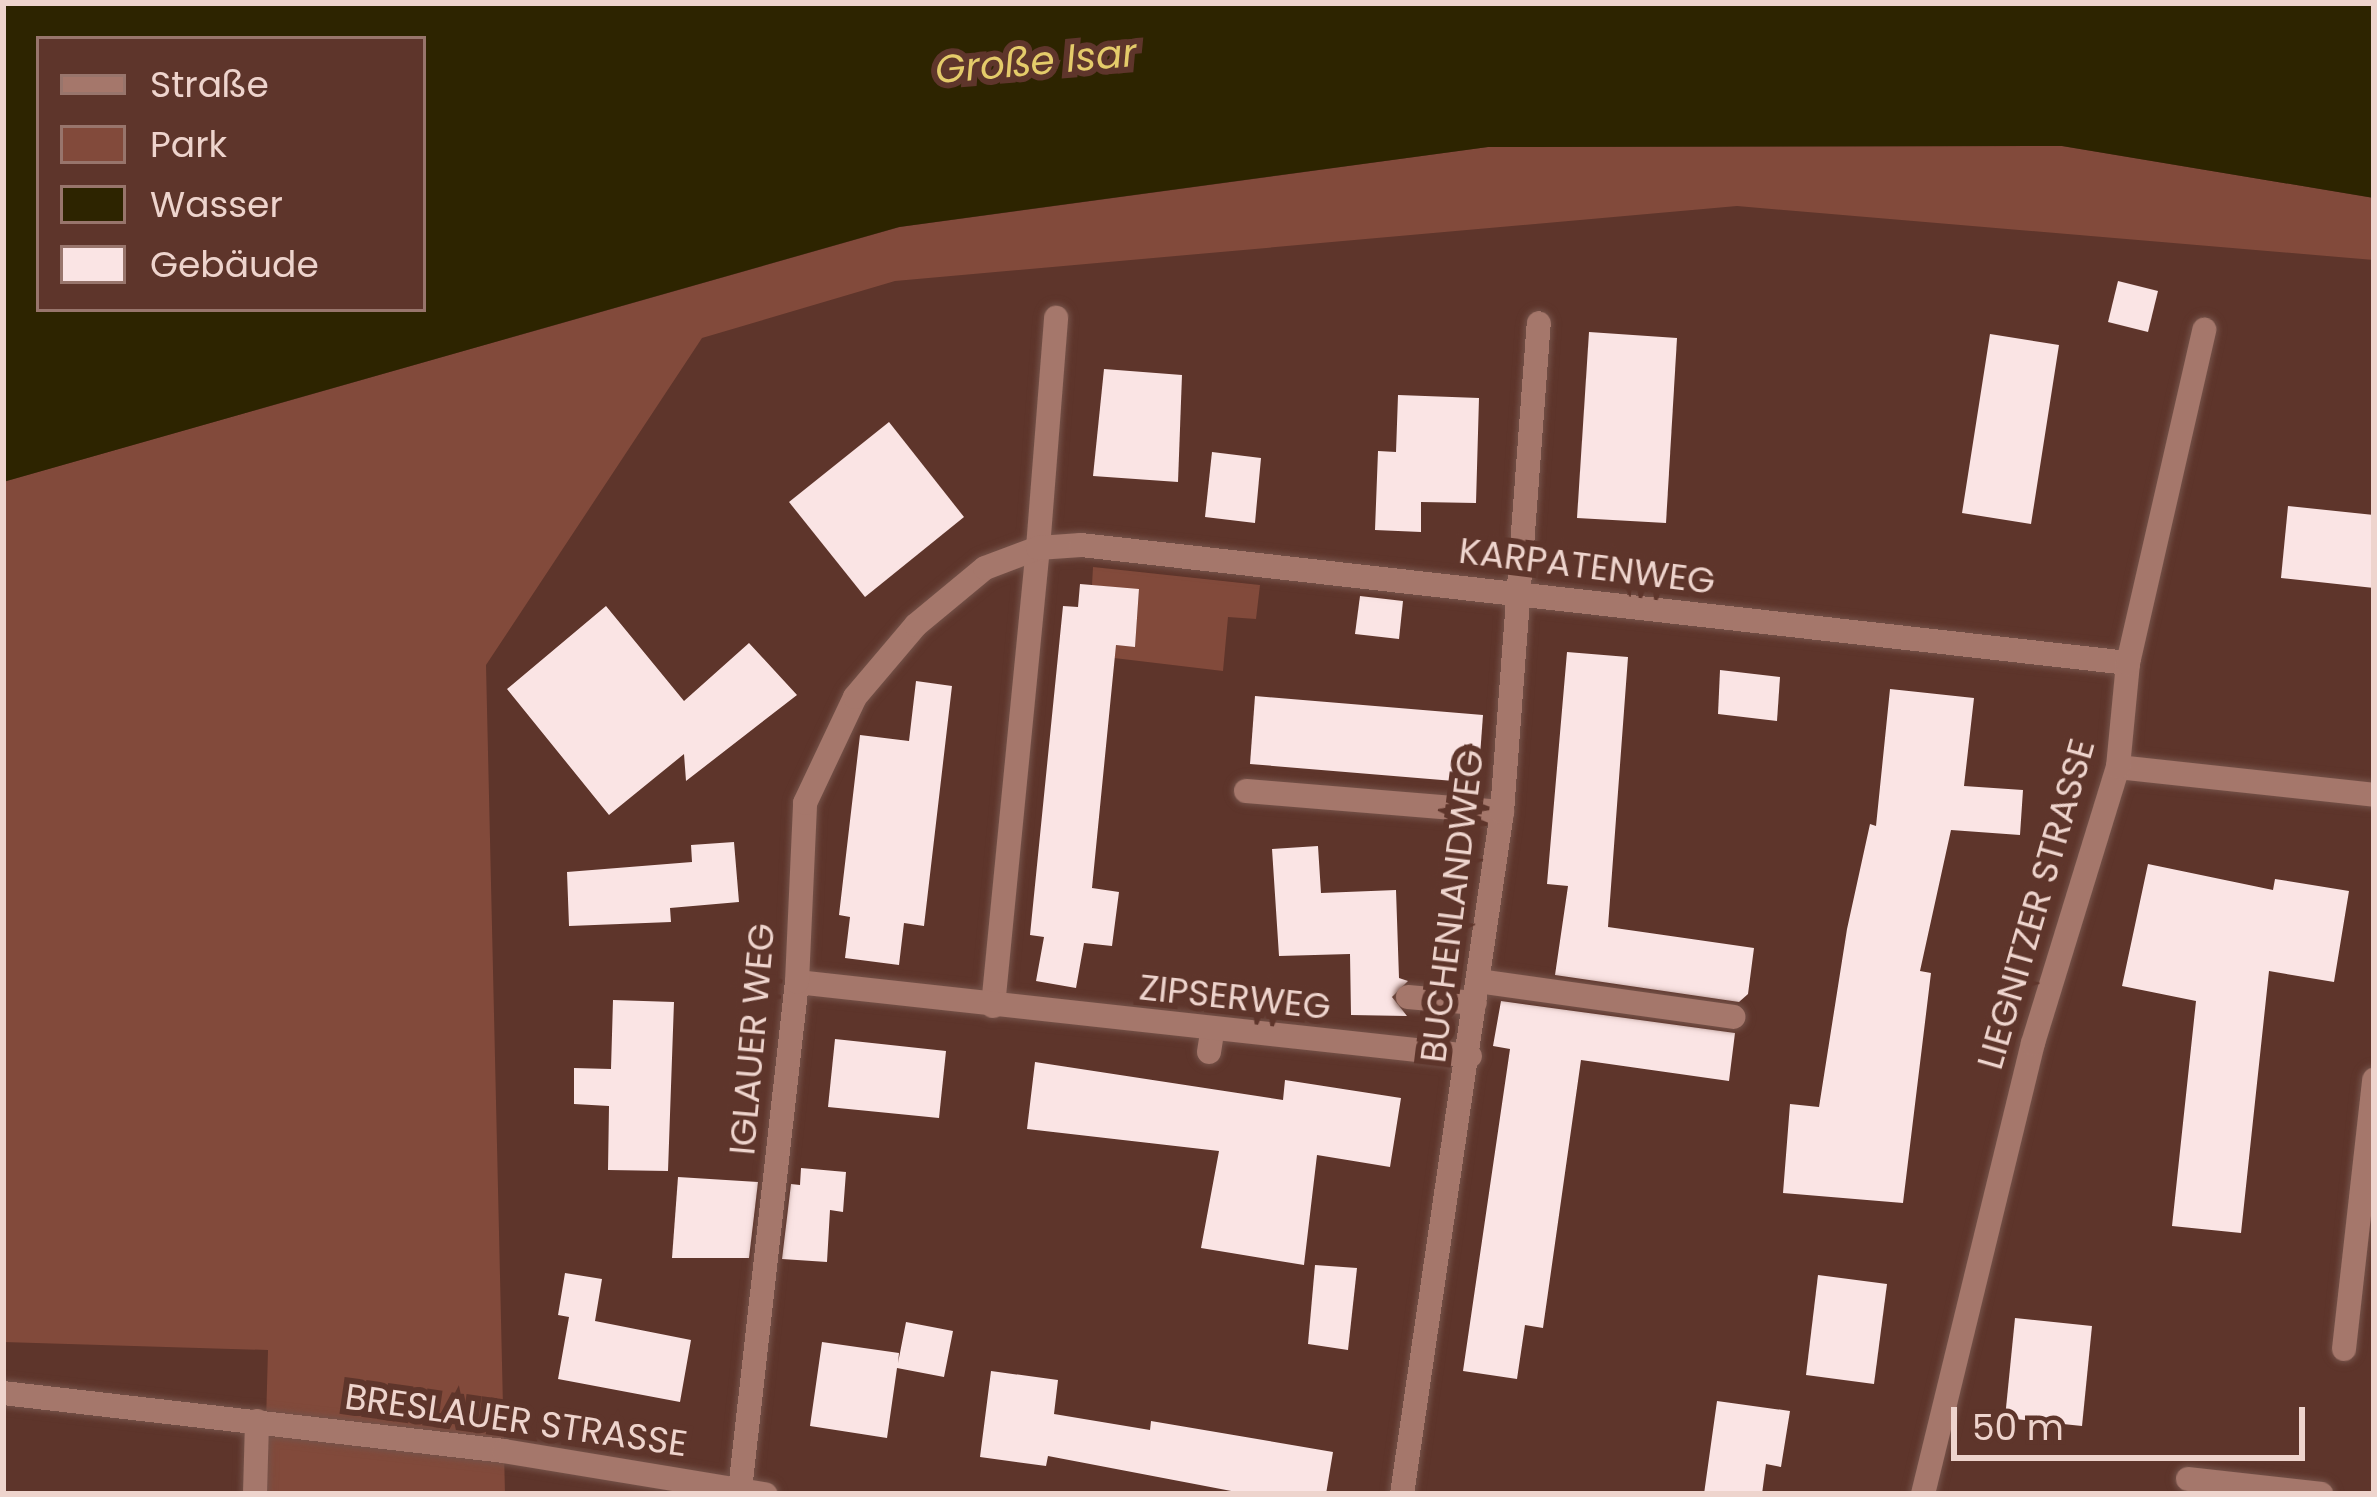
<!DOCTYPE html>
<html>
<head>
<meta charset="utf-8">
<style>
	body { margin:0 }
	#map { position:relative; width:2377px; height:1497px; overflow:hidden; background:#5e352b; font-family:Poppins,sans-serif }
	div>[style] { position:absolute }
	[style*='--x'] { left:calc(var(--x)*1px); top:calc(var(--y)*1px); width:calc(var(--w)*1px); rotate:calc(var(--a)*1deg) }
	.green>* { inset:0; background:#824a3b }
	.water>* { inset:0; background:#2d2400 }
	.building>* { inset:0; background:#fae4e4 }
	.roads { filter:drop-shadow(0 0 3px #75534a) drop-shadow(0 0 3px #75534a) }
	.service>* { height:24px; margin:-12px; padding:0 12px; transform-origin:12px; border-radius:12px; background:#a5776b }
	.minor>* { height:24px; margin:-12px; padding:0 12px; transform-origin:12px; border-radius:12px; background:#a5776b }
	span { translate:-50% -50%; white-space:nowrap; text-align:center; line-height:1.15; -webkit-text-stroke:12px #5e352b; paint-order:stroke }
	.street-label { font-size:36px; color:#eed4cd }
	.water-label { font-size:39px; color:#e4cb6a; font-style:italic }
	.frame { position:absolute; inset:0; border:6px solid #eed4cd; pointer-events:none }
	.legend { position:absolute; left:36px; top:36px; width:390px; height:276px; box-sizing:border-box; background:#5e352b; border:3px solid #98756c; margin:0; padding:15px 21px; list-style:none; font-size:36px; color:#eed4cd }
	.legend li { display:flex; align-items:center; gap:24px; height:60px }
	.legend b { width:60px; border:3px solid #98756c }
	.scale { position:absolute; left:1951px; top:1407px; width:354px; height:54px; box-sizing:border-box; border:6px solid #eed4cd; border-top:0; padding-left:15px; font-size:36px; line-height:42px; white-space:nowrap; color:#eed4cd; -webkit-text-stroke:9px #5e352b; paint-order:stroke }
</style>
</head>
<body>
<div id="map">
	<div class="green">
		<div style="clip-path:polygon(2062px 146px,2374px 198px,2374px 260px,1737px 206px,895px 281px,702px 338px,486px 665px,505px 1494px,264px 1494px,268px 1350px,3px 1342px,3px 482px,900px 227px,1488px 147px)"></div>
		<div style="clip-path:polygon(1093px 567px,1260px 585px,1256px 619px,1228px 617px,1223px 671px,1114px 658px,1115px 645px,1135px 646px,1139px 590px,1092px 585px)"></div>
	</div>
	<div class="water">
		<div style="clip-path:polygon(evenodd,3px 3px,2374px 3px,2374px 198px,2062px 146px,1488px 147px,899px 227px,3px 482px,3px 3px,39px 39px,423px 39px,423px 309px,39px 309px,39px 39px)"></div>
	</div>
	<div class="building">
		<div style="clip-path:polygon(2118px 281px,2158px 291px,2148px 332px,2108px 322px)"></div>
		<div style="clip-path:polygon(1589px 332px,1677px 338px,1666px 523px,1577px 518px)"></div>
		<div style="clip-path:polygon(1990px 334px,2059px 345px,2031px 524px,1962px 513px)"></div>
		<div style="clip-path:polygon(1104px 369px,1182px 375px,1178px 482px,1093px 476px)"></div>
		<div style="clip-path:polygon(1398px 395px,1479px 398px,1476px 503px,1421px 502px,1421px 532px,1375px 530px,1378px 451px,1396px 452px)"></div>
		<div style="clip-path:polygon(889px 422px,964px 517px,865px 597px,789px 502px)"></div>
		<div style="clip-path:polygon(1212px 452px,1261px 458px,1255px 523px,1205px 517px)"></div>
		<div style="clip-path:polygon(2288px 506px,2374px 515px,2374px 588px,2281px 578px)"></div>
		<div style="clip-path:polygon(1080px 584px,1139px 589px,1135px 647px,1116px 645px,1092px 888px,1119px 892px,1112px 946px,1084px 943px,1076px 988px,1036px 981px,1044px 937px,1030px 935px,1063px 606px,1078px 607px)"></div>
		<div style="clip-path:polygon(1360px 596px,1403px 601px,1399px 639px,1355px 634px)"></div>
		<div style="clip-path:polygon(606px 606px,684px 701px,749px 643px,797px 695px,686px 781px,684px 754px,609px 815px,507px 689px)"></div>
		<div style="clip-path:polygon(1567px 652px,1628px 657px,1608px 927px,1754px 948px,1748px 994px,1739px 1002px,1555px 975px,1568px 886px,1547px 884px)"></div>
		<div style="clip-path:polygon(1720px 670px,1780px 677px,1777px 721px,1718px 714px)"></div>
		<div style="clip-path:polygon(916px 681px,952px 686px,924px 926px,904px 923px,899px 965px,845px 958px,850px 917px,839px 915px,860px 735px,909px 741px)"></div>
		<div style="clip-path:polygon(1890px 689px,1974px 698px,1964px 786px,2023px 790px,2020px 835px,1951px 830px,1920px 971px,1931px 973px,1903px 1203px,1783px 1193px,1790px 1104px,1819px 1107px,1847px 929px,1870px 824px,1876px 826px)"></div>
		<div style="clip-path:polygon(1255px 696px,1483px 715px,1478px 783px,1250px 764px)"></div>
		<div style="clip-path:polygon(734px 842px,739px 902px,670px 908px,671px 922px,569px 926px,567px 872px,692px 862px,691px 845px)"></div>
		<div style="clip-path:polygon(1318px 846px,1321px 893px,1396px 890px,1399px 978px,1408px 981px,1392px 997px,1407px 1016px,1351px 1015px,1350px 954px,1279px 956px,1272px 849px)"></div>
		<div style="clip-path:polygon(2148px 864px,2273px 890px,2275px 879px,2349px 891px,2334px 982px,2269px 971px,2241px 1233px,2172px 1226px,2196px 1001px,2122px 986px)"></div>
		<div style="clip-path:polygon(613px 1000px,674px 1002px,668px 1171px,608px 1170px,609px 1106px,574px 1104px,574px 1068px,611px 1069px)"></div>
		<div style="clip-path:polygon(1501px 1001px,1735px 1033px,1729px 1081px,1581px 1060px,1543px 1328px,1525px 1325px,1517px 1379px,1463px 1371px,1510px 1049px,1493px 1046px)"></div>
		<div style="clip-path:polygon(835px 1039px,946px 1051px,939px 1118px,828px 1107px)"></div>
		<div style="clip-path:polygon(1035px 1062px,1283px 1100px,1285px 1080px,1401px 1098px,1390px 1167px,1317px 1155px,1304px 1265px,1201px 1248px,1219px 1151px,1027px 1129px)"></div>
		<div style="clip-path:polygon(801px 1168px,846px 1172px,843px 1212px,830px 1210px,827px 1262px,782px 1259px,791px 1184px,800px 1185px)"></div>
		<div style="clip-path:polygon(678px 1177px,758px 1182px,749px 1258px,672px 1258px)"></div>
		<div style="clip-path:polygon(1315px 1265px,1357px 1268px,1348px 1350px,1308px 1344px)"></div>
		<div style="clip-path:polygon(565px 1273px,602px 1279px,595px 1321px,691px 1340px,680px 1402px,558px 1379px,569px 1317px,558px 1315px)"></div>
		<div style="clip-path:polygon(1818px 1275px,1887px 1284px,1874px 1384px,1806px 1375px)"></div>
		<div style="clip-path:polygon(2015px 1318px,2092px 1326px,2082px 1426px,2005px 1418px)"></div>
		<div style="clip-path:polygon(906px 1322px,953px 1331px,944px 1377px,897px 1368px,887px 1438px,810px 1426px,822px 1342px,899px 1353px,898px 1363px)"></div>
		<div style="clip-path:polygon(991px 1371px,1058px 1380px,1054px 1414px,1150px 1430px,1151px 1421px,1333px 1452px,1326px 1494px,1247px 1494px,1048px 1456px,1046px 1466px,980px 1457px)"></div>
		<div style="clip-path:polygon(1717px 1401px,1790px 1411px,1781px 1467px,1766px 1464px,1762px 1494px,1704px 1494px)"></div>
	</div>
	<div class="roads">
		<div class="service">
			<div style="--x:1246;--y:791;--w:257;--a:4.7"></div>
			<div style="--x:1478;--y:981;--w:258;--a:8"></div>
			<div style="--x:1408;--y:997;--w:67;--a:5.1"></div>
			<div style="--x:993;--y:1006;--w:460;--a:-84.4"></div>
			<div style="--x:1209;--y:1052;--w:20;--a:-81"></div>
			<div style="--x:2344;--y:1349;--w:271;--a:-83.6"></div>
			<div style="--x:2188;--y:1479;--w:134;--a:6.4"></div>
			<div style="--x:255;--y:1494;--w:73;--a:-88.4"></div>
		</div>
		<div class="minor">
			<div style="--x:1038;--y:548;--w:231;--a:-85.5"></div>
			<div style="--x:2118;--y:767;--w:258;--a:6.2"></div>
			<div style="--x:797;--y:982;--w:677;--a:6.27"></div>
			<div style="--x:3;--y:1393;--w:504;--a:6.6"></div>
			<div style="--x:504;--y:1451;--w:265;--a:9.4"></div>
			<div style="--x:740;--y:1490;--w:511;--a:-83.6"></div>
			<div style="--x:797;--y:982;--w:179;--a:-87.4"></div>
			<div style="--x:805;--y:803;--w:117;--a:-64.7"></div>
			<div style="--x:855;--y:697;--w:94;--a:-49.7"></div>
			<div style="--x:916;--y:625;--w:89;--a:-39.6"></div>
			<div style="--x:985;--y:568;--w:57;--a:-20.7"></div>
			<div style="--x:1038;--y:548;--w:43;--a:-4"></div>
			<div style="--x:1081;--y:545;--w:1054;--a:6.43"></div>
			<div style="--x:1402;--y:1494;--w:689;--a:-81.66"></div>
			<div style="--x:1502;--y:812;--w:490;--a:-85.7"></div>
			<div style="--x:1923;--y:1494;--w:464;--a:-76.3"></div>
			<div style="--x:2033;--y:1043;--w:289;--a:-72.9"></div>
			<div style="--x:2118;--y:767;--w:104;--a:-84.5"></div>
			<div style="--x:2128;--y:663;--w:342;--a:-77.1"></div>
		</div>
	</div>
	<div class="street-label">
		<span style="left:1587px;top:566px;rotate:7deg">KARPATENWEG</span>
		<span style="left:2036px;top:904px;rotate:-74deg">LIEGNITZER STRASSE</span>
		<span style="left:1452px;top:906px;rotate:-83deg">BUCHENLANDWEG</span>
		<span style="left:1235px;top:997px;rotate:6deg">ZIPSERWEG</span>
		<span style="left:752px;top:1039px;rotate:-85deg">IGLAUER WEG</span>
		<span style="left:516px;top:1420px;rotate:8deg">BRESLAUER STRASSE</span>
	</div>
	<div class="water-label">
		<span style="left:1036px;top:62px;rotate:-5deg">Große Isar</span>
	</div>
	<div class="frame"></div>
	<ul class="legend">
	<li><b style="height:15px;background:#a5776b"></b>Straße</li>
	<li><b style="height:33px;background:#824a3b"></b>Park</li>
	<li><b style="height:33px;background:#2d2400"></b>Wasser</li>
	<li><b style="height:33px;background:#fae4e4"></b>Gebäude</li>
	</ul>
	<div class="scale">50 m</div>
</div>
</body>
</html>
